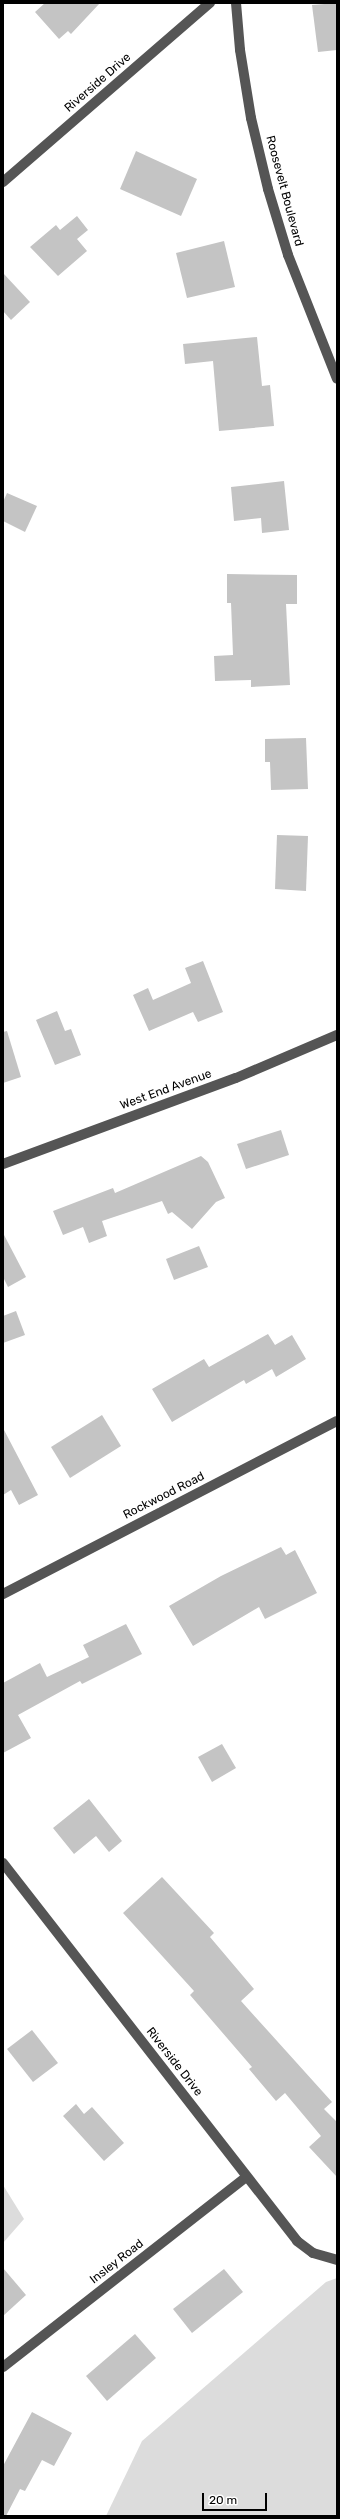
<!DOCTYPE html>
<html>
<head>
<meta charset="utf-8">
<style>
	body { margin:0 }
	#map { position:relative; width:340px; height:2519px; overflow:hidden; background:#fff; font-family:Rubik,sans-serif }
	div>[style] { position:absolute }
	[style*='--x'] { left:calc(var(--x)*1px); top:calc(var(--y)*1px); width:calc(var(--w)*1px); rotate:calc(var(--a)*1deg) }
	.green>* { inset:0; background:#dcdcdc }
	.building>* { inset:0; background:#c4c4c4 }
	.minor>* { height:10px; margin:-5px; padding:0 5px; transform-origin:5px; border-radius:5px; background:#555 }
	span { translate:-50% -50%; white-space:nowrap; text-align:center; line-height:1.15; -webkit-text-stroke:4px #fff; paint-order:stroke }
	.street-label { font-size:12px; color:#000 }
	.frame { position:absolute; inset:0; border:4px solid #000; pointer-events:none }
	.scale { position:absolute; left:202px; top:2493px; width:65px; height:18px; box-sizing:border-box; border:2px solid #000; border-top:0; padding-left:5px; font-size:12px; line-height:14px; white-space:nowrap; color:#000; -webkit-text-stroke:3px #fff; paint-order:stroke }
</style>
</head>
<body>
<div id="map">
	<div class="green">
		<div style="clip-path:polygon(3px 2185px,24px 2219px,3px 2243px)"></div>
		<div style="clip-path:polygon(337px 2278px,337px 2516px,106px 2516px,142px 2441px,326px 2282px)"></div>
	</div>
	<div class="building">
		<div style="clip-path:polygon(45px 3px,100px 3px,71px 34px,68px 31px,59px 39px,35px 12px)"></div>
		<div style="clip-path:polygon(337px 3px,337px 50px,318px 52px,312px 5px)"></div>
		<div style="clip-path:polygon(136px 151px,197px 179px,181px 216px,120px 189px)"></div>
		<div style="clip-path:polygon(77px 216px,88px 230px,77px 239px,87px 251px,58px 276px,30px 247px,56px 225px,60px 230px)"></div>
		<div style="clip-path:polygon(224px 241px,235px 287px,187px 298px,176px 253px)"></div>
		<div style="clip-path:polygon(3px 273px,30px 302px,11px 320px,3px 311px)"></div>
		<div style="clip-path:polygon(257px 337px,262px 386px,270px 385px,274px 426px,219px 431px,213px 361px,185px 364px,183px 344px)"></div>
		<div style="clip-path:polygon(284px 481px,289px 530px,262px 533px,261px 518px,234px 521px,231px 487px)"></div>
		<div style="clip-path:polygon(7px 493px,37px 506px,25px 532px,3px 521px,3px 502px)"></div>
		<div style="clip-path:polygon(227px 574px,297px 575px,297px 604px,286px 604px,290px 685px,251px 687px,251px 680px,215px 681px,214px 656px,233px 655px,231px 603px,227px 603px)"></div>
		<div style="clip-path:polygon(306px 738px,308px 789px,271px 790px,270px 762px,265px 762px,265px 739px)"></div>
		<div style="clip-path:polygon(277px 835px,308px 836px,306px 891px,275px 889px)"></div>
		<div style="clip-path:polygon(203px 961px,223px 1012px,198px 1022px,193px 1012px,149px 1031px,133px 995px,148px 988px,153px 1000px,191px 983px,185px 968px)"></div>
		<div style="clip-path:polygon(57px 1011px,65px 1031px,71px 1029px,81px 1055px,55px 1065px,36px 1020px)"></div>
		<div style="clip-path:polygon(7px 1031px,21px 1077px,3px 1083px,3px 1032px)"></div>
		<div style="clip-path:polygon(281px 1130px,289px 1155px,246px 1169px,237px 1144px)"></div>
		<div style="clip-path:polygon(201px 1156px,208px 1162px,225px 1198px,216px 1202px,192px 1229px,172px 1212px,168px 1214px,162px 1201px,102px 1221px,107px 1236px,89px 1243px,83px 1227px,63px 1235px,53px 1211px,113px 1188px,115px 1193px)"></div>
		<div style="clip-path:polygon(3px 1233px,26px 1277px,8px 1287px,3px 1277px)"></div>
		<div style="clip-path:polygon(199px 1246px,208px 1267px,174px 1280px,166px 1259px)"></div>
		<div style="clip-path:polygon(16px 1311px,25px 1335px,3px 1343px,3px 1316px)"></div>
		<div style="clip-path:polygon(268px 1334px,275px 1345px,292px 1335px,306px 1359px,276px 1377px,272px 1369px,246px 1384px,244px 1380px,172px 1422px,152px 1389px,204px 1359px,209px 1367px)"></div>
		<div style="clip-path:polygon(102px 1415px,121px 1446px,70px 1478px,51px 1447px)"></div>
		<div style="clip-path:polygon(3px 1428px,38px 1495px,19px 1505px,11px 1490px,3px 1495px)"></div>
		<div style="clip-path:polygon(281px 1547px,286px 1555px,295px 1550px,317px 1593px,265px 1619px,259px 1607px,193px 1646px,169px 1606px,221px 1576px)"></div>
		<div style="clip-path:polygon(126px 1624px,142px 1654px,82px 1684px,80px 1681px,18px 1715px,31px 1738px,3px 1753px,3px 1683px,40px 1663px,47px 1677px,89px 1657px,83px 1645px)"></div>
		<div style="clip-path:polygon(222px 1744px,236px 1768px,212px 1782px,198px 1757px)"></div>
		<div style="clip-path:polygon(89px 1799px,122px 1841px,109px 1852px,96px 1836px,74px 1854px,53px 1828px)"></div>
		<div style="clip-path:polygon(162px 1877px,214px 1933px,210px 1937px,254px 1989px,241px 2001px,332px 2102px,324px 2109px,337px 2122px,337px 2177px,309px 2147px,321px 2136px,285px 2093px,276px 2101px,249px 2069px,252px 2067px,190px 1995px,194px 1991px,123px 1913px)"></div>
		<div style="clip-path:polygon(32px 2030px,58px 2063px,33px 2082px,7px 2049px)"></div>
		<div style="clip-path:polygon(76px 2104px,84px 2114px,92px 2107px,124px 2143px,104px 2161px,63px 2116px)"></div>
		<div style="clip-path:polygon(3px 2268px,26px 2295px,3px 2316px)"></div>
		<div style="clip-path:polygon(224px 2269px,243px 2292px,192px 2333px,173px 2309px)"></div>
		<div style="clip-path:polygon(135px 2334px,156px 2358px,107px 2401px,86px 2376px)"></div>
		<div style="clip-path:polygon(32px 2412px,72px 2433px,54px 2466px,42px 2460px,25px 2491px,20px 2489px,6px 2516px,3px 2516px,3px 2466px)"></div>
	</div>
	<div class="minor">
		<div style="--x:236;--y:3;--w:47;--a:85.1"></div>
		<div style="--x:240;--y:50;--w:69;--a:80.8"></div>
		<div style="--x:251;--y:118;--w:73;--a:76.5"></div>
		<div style="--x:268;--y:189;--w:69;--a:73.1"></div>
		<div style="--x:288;--y:255;--w:133;--a:68.4"></div>
		<div style="--x:3;--y:182;--w:274;--a:-40.9"></div>
		<div style="--x:3;--y:1164;--w:248;--a:-20.3"></div>
		<div style="--x:236;--y:1078;--w:110;--a:-23.1"></div>
		<div style="--x:3;--y:1594;--w:376;--a:-27.4"></div>
		<div style="--x:3;--y:1863;--w:479;--a:52.1"></div>
		<div style="--x:297;--y:2241;--w:20;--a:37"></div>
		<div style="--x:313;--y:2253;--w:25;--a:16"></div>
		<div style="--x:3;--y:2367;--w:308;--a:-38"></div>
	</div>
	<div class="street-label">
		<span style="left:98px;top:83px;rotate:-41deg">Riverside Drive</span>
		<span style="left:284px;top:191px;rotate:75deg">Roosevelt Boulevard</span>
		<span style="left:166px;top:1090px;rotate:-20deg">West End Avenue</span>
		<span style="left:164px;top:1496px;rotate:-27deg">Rockwood Road</span>
		<span style="left:174px;top:2062px;rotate:52deg">Riverside Drive</span>
		<span style="left:117px;top:2262px;rotate:-38deg">Insley Road</span>
	</div>
	<div class="frame"></div>
	<div class="scale">20 m</div>
</div>
</body>
</html>
